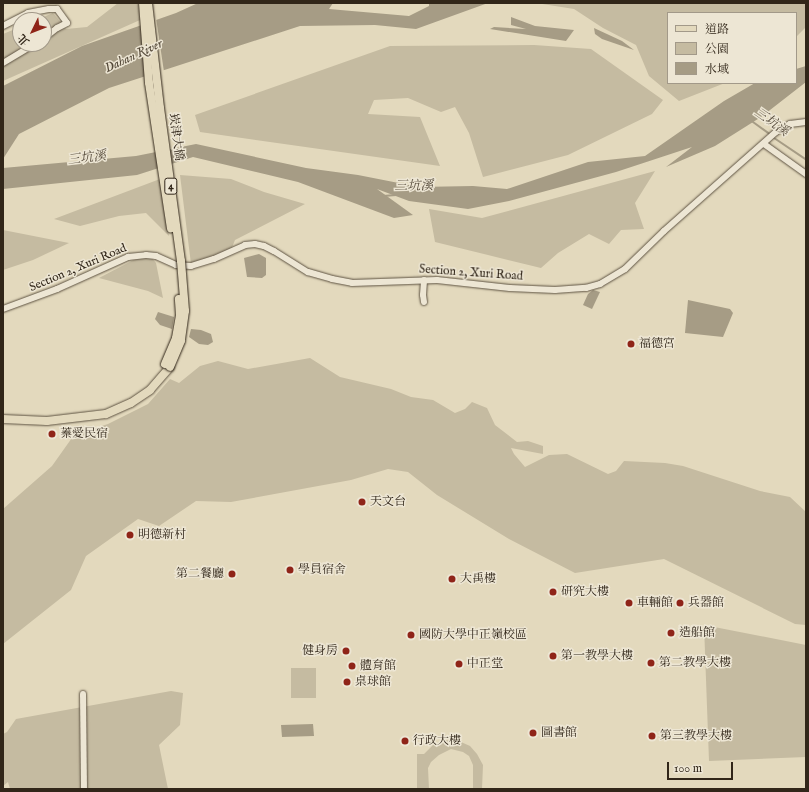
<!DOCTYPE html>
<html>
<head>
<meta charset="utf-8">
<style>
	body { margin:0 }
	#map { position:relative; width:809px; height:792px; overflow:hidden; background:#e3d9bd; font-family:"IM FELL English","Noto Serif TC",serif }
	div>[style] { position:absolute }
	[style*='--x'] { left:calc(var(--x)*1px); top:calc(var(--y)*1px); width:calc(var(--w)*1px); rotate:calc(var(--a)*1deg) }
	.green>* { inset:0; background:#c5bba1 }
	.water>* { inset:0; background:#a69c85 }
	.pier>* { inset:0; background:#e3d9bd }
	.stream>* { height:1.5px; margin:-0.75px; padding:0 0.75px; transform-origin:0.75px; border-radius:0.75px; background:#a69c85 }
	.roads { filter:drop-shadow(0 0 1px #5e5342) drop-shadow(0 0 1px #5e5342) }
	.minor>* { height:6px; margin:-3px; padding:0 3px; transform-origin:3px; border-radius:3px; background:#ede6d4 }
	.major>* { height:8px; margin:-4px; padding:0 4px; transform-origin:4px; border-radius:4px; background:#e3d9bd }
	.bridges { filter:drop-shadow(0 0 1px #312619) drop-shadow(0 0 1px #312619) }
	.major-bridge>* { height:8px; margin:-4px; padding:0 4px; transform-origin:4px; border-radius:4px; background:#e3d9bd }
	.dots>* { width:11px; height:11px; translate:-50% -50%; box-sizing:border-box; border:2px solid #ede6d4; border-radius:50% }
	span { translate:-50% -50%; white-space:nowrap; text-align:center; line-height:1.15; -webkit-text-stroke:3px #ede6d4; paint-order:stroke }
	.shield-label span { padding:1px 3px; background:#ede6d4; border:1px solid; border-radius:3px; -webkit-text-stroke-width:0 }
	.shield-label { font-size:11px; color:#312619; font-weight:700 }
	.street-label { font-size:12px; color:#312619 }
	.poi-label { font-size:12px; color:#312619 }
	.left { translate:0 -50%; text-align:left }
	.right { translate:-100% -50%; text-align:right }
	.water-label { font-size:13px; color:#544939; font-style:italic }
	.frame { position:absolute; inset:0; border:4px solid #312619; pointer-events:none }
	.legend { position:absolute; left:667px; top:12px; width:130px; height:72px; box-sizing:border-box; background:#ede6d4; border:1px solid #a29989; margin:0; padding:5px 7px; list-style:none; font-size:12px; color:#312619 }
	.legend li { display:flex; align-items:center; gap:8px; height:20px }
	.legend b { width:20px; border:1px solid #a29989 }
	.north { position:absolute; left:12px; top:12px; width:40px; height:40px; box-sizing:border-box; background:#ede6d4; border:1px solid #a29989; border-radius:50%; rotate:227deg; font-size:11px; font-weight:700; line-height:16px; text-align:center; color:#312619 }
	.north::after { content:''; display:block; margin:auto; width:14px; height:18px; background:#8f2418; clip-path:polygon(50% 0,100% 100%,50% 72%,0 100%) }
	.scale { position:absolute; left:667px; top:762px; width:66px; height:18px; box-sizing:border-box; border:2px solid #312619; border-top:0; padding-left:5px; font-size:12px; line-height:14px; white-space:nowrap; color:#312619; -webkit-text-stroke:3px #ede6d4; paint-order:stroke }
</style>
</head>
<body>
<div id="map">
	<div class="green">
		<div style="clip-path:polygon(118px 3px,138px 3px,140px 20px,3px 81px,3px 34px,20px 27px,20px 44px,44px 44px,44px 20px,36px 20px,53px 13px,66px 29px,87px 27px)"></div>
		<div style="clip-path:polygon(536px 3px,806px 3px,806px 27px,796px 37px,796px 13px,668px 13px,668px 83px,725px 83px,679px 101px,649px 76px,636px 45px,603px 28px,574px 9px)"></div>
		<div style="clip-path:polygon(534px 45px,591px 49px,663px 100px,652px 114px,568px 155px,483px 177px,469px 133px,455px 107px,441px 112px,408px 98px,374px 100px,368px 114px,420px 117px,440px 166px,200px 132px,195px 115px,390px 46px)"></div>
		<div style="clip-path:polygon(655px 171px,635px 203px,644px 229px,621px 230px,609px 244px,589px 234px,558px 253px,541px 268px,435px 242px,429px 209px,482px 218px)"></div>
		<div style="clip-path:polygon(180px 175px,231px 179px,264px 192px,305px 204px,235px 240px,231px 250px,191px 264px)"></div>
		<div style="clip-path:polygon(160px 179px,169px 236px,146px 213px,119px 216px,80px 226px,54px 219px)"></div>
		<div style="clip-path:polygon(3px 230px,69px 243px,33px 260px,3px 270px)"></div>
		<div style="clip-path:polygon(143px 255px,151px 257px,156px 263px,163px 298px,148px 291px,99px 278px)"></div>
		<div style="clip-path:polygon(310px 358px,340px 377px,391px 389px,411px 397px,433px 400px,455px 413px,465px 409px,472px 402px,487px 408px,495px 425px,517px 442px,528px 441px,543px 446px,543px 454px,511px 448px,514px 454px,525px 467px,549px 455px,567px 454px,608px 474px,616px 471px,624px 461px,665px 463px,683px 466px,760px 491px,790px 497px,806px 512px,806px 625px,795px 624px,664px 559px,575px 573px,509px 539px,437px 495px,408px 472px,388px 469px,351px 480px,231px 502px,196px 501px,159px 526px,138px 519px,86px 556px,71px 590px,3px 644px,3px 509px,52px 466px,74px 435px,108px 424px,148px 404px,170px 379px,179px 383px,200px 366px,218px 361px,248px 369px)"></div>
		<div style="clip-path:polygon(704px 625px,806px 645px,806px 757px,709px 761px)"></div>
		<div style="clip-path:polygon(291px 668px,316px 668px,316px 698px,291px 698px)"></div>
		<div style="clip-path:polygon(171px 691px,183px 693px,180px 725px,159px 745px,168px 789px,10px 789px,8px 782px,3px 786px,3px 734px,7px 732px,16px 719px)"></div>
		<div style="clip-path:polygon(444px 740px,461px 742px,470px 746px,477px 754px,483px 765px,482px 789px,473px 789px,473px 765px,469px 756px,463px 752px,451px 749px,439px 755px,431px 762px,428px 768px,429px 789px,417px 789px,417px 754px,424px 754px,433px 745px)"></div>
	</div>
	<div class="water">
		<div style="clip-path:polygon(198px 3px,333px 3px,329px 9px,409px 16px,429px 6px,429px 3px,488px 3px,416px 29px,375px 25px,300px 26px,109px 88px,19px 134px,3px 159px,3px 86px,82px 46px,176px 13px)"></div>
		<div style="clip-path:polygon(511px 17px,535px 26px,574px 30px,566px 41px,490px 29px,494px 27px,526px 29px,511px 25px)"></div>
		<div style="clip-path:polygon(594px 28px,622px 41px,634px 50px,602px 39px,595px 34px)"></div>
		<div style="clip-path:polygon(806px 66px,806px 82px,761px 117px,715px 146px,666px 167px,692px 147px,616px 172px,509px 201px,468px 209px,409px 201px,377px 189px,413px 215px,394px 218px,298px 182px,193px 157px,137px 175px,3px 189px,3px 168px,136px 156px,196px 144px,306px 168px,358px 175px,419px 187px,473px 186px,507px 189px,588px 162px,645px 156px,724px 101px,755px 83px,796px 83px,796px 69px)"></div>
		<div style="clip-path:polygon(259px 254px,266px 258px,266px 275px,262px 278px,247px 277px,244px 258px)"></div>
		<div style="clip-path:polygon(593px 290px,600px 292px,592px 309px,583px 305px,588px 294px)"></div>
		<div style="clip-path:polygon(688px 300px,730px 309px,733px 313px,723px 337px,685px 333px)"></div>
		<div style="clip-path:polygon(158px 312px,174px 317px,172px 329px,160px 325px,155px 319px)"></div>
		<div style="clip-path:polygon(191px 329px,201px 330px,211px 334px,213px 342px,208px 345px,199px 344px,189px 337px)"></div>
		<div style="clip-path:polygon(313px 724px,314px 736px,282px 737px,281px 725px)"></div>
	</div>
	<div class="pier">
		<div style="clip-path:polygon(156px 18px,164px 72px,147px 78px,141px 23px)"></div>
	</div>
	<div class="stream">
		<div style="--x:752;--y:121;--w:22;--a:36"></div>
		<div style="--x:773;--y:137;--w:40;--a:34"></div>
		<div style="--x:383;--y:196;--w:13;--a:-4"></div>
	</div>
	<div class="roads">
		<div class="minor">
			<div style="--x:3;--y:26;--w:28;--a:-27"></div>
			<div style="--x:28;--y:13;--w:21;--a:-11"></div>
			<div style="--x:49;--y:9;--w:8;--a:0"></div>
			<div style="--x:57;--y:9;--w:17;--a:54"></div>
			<div style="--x:67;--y:23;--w:11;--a:153"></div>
			<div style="--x:57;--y:28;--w:16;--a:142"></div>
			<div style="--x:3;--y:63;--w:37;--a:-31"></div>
			<div style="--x:764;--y:144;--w:52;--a:35.5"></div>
			<div style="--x:424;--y:302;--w:7;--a:-98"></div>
			<div style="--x:423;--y:295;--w:15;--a:-86"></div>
			<div style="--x:3;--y:309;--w:58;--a:-20.3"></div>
			<div style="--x:57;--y:289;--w:78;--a:-24.3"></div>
			<div style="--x:128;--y:257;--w:18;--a:-6"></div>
			<div style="--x:146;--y:255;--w:10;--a:6"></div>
			<div style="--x:156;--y:256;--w:22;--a:24"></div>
			<div style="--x:176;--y:265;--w:15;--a:4"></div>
			<div style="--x:191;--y:266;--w:24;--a:-17"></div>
			<div style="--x:214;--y:259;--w:34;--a:-24"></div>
			<div style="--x:245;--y:245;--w:10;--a:-6"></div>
			<div style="--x:255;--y:244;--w:9;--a:13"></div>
			<div style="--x:264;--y:246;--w:11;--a:27"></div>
			<div style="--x:274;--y:251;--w:40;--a:32"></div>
			<div style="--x:308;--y:272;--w:25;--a:16"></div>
			<div style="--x:332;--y:279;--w:20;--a:11"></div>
			<div style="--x:352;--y:283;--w:85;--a:-2"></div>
			<div style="--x:437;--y:280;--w:73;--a:6.3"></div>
			<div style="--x:510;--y:288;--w:45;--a:2.5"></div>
			<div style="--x:555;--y:290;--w:31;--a:-4"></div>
			<div style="--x:586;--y:288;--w:15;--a:-16"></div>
			<div style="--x:600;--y:284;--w:29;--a:-31"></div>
			<div style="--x:625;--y:269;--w:54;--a:-44.3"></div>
			<div style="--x:664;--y:231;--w:149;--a:-41.5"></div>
			<div style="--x:776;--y:132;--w:16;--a:-30"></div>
			<div style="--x:790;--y:124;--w:16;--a:-7"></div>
			<div style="--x:83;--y:694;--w:95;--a:89.4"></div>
		</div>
		<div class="major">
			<div style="--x:3;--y:419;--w:44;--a:2.6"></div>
			<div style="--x:47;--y:421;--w:59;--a:-6.8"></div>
			<div style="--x:106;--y:414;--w:27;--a:-24"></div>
			<div style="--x:131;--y:403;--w:23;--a:-34"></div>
			<div style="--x:150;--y:390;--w:30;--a:-49"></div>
		</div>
	</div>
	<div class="bridges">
		<div class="major-bridge">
			<div style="--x:143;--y:3;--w:80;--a:85.7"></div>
			<div style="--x:149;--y:83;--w:147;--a:81.4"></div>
			<div style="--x:148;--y:3;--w:106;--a:83.5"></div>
			<div style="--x:160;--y:108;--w:154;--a:82.2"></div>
			<div style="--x:181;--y:261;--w:50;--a:85.4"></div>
			<div style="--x:185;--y:311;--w:30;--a:98"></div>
			<div style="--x:181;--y:341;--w:28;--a:113"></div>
			<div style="--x:165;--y:364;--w:28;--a:-67"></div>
			<div style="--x:176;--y:338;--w:23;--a:-80"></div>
			<div style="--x:180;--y:315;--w:16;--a:-94"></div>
		</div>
	</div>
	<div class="dots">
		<div style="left:631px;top:344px;background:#8f2418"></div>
		<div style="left:52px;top:434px;background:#8f2418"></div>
		<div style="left:362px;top:502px;background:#8f2418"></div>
		<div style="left:130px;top:535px;background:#8f2418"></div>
		<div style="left:290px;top:570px;background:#8f2418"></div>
		<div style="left:232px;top:574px;background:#8f2418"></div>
		<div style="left:452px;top:579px;background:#8f2418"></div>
		<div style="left:553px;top:592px;background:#8f2418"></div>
		<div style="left:629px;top:603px;background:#8f2418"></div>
		<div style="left:680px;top:603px;background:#8f2418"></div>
		<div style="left:671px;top:633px;background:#8f2418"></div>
		<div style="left:411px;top:635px;background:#8f2418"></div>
		<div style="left:346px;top:651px;background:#8f2418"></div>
		<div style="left:553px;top:656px;background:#8f2418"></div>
		<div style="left:651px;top:663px;background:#8f2418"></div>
		<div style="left:459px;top:664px;background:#8f2418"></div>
		<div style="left:352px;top:666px;background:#8f2418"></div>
		<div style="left:347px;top:682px;background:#8f2418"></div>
		<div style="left:533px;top:733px;background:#8f2418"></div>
		<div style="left:652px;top:736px;background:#8f2418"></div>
		<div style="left:405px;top:741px;background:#8f2418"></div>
	</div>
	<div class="shield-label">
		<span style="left:171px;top:186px">4</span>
	</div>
	<div class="street-label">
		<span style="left:176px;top:137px;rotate:82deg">崁津大橋</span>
		<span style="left:78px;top:268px;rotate:-23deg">Section 2, Xuri Road</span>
		<span style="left:471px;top:273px;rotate:4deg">Section 2, Xuri Road</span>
	</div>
	<div class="poi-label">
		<span class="left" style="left:639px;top:344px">福德宮</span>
		<span class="left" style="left:60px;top:434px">蓁愛民宿</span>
		<span class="left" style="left:370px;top:502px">天文台</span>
		<span class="left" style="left:138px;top:535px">明德新村</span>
		<span class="left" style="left:298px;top:570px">學員宿舍</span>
		<span class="right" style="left:224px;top:574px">第二餐廳</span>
		<span class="left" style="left:460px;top:579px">大禹樓</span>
		<span class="left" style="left:561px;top:592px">研究大樓</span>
		<span class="left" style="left:637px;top:603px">車輛館</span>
		<span class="left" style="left:688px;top:603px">兵器館</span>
		<span class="left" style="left:679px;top:633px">造船館</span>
		<span class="left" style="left:419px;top:635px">國防大學中正嶺校區</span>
		<span class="right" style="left:338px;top:651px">健身房</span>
		<span class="left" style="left:561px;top:656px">第一教學大樓</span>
		<span class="left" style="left:659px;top:663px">第二教學大樓</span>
		<span class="left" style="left:467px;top:664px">中正堂</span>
		<span class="left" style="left:360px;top:666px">體育館</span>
		<span class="left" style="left:355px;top:682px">桌球館</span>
		<span class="left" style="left:541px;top:733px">圖書館</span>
		<span class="left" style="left:660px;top:736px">第三教學大樓</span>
		<span class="left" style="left:413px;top:741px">行政大樓</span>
	</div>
	<div class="water-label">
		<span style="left:134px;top:57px;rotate:-25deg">Dahan River</span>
		<span style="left:771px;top:123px;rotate:35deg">三坑溪</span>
		<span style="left:87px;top:159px;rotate:-7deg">三坑溪</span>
		<span style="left:414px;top:187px;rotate:-1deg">三坑溪</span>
	</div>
	<div class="frame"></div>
	<ul class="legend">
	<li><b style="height:5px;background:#e3d9bd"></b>道路</li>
	<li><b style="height:11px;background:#c5bba1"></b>公園</li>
	<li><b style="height:11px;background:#a69c85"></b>水域</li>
	</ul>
	<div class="north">北</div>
	<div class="scale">100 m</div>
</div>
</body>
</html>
